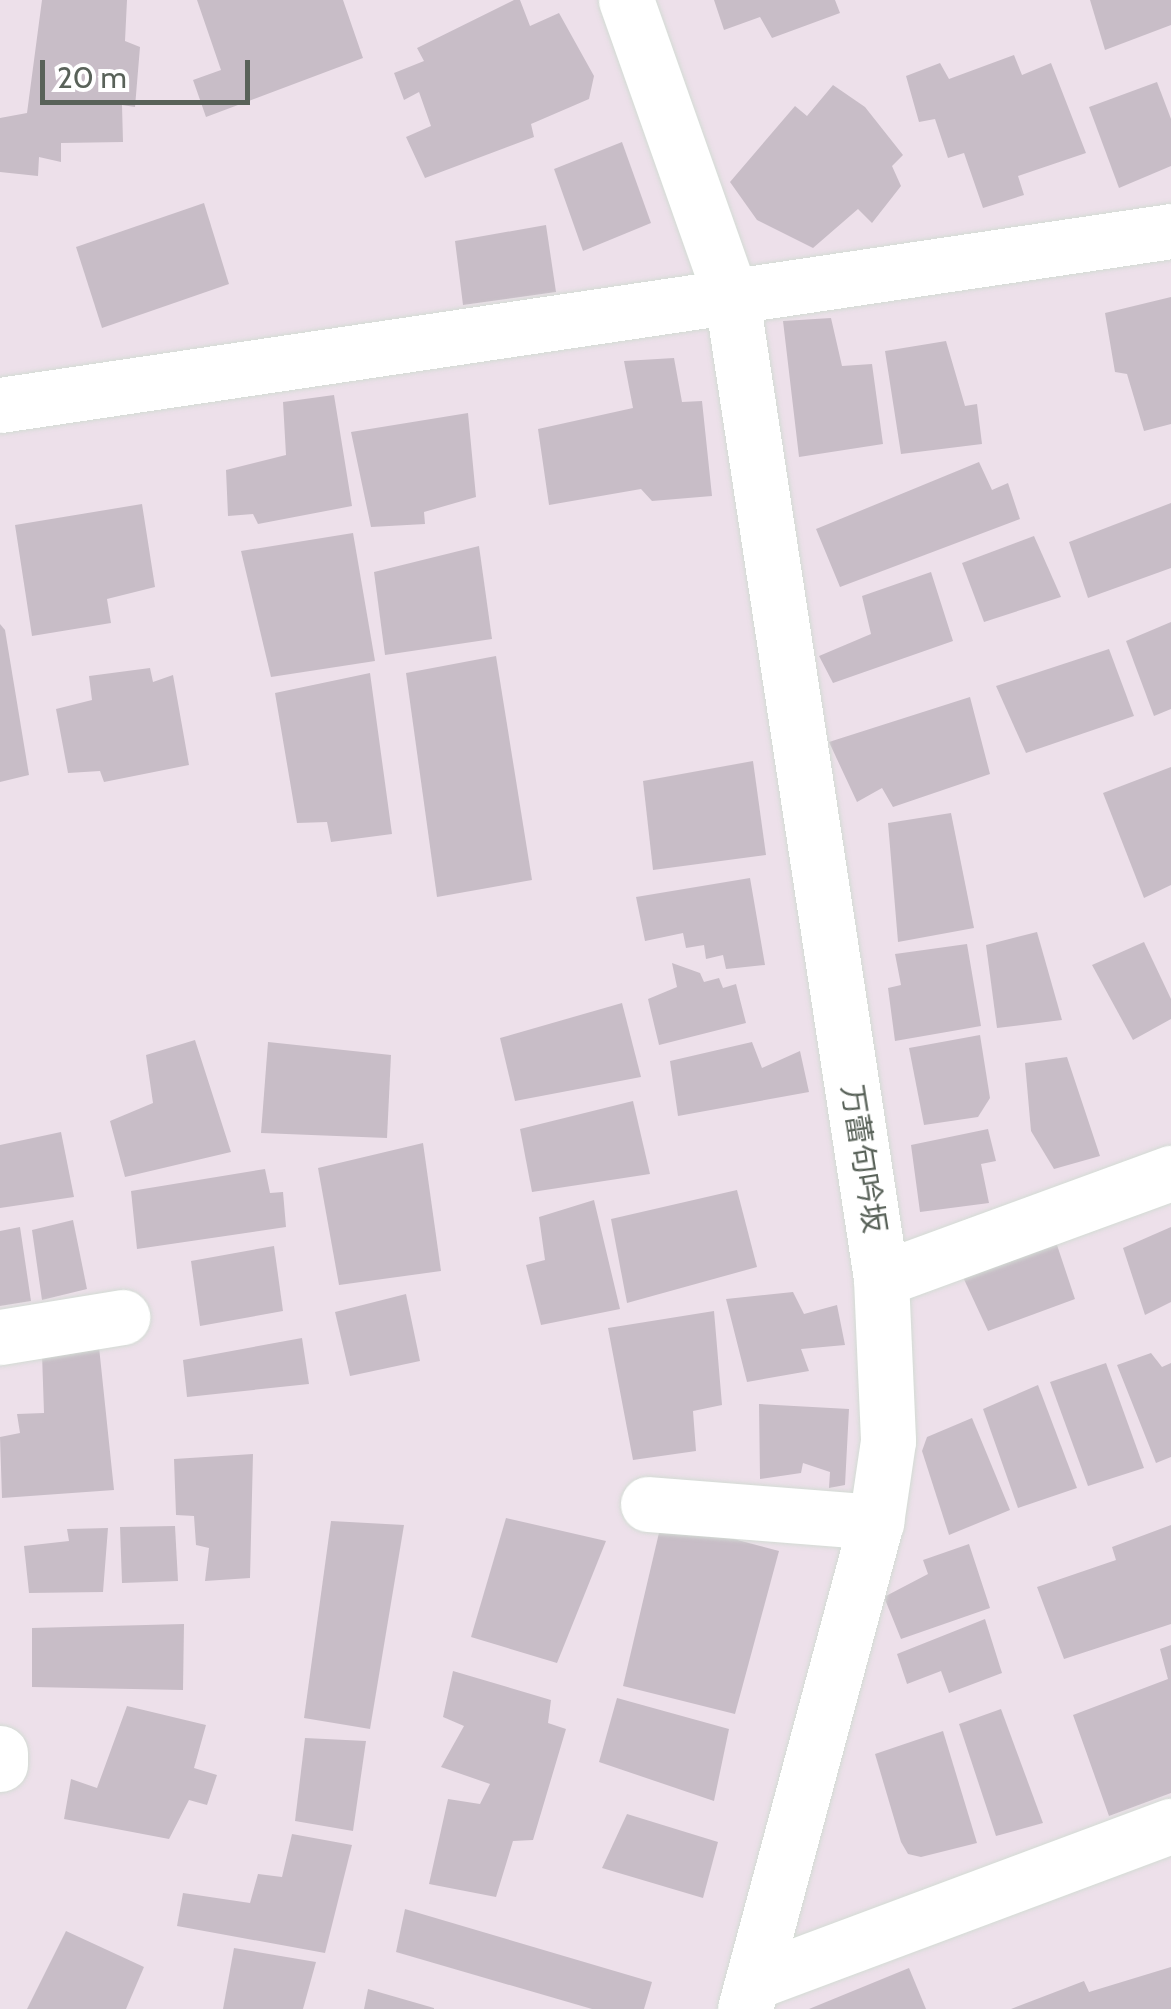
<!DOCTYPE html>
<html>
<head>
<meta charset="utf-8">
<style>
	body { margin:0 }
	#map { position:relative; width:1171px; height:2009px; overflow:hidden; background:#ede0ea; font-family:Cabin,"Noto Sans JP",sans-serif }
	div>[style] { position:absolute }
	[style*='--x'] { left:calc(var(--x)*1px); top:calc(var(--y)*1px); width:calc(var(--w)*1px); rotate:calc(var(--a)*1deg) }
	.building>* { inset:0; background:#c8bdc7 }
	.roads { filter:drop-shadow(0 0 2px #d3dbd4) drop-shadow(0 0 2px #d3dbd4) }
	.minor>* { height:55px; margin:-27.5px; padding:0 27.5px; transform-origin:27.5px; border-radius:27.5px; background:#fff }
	span { translate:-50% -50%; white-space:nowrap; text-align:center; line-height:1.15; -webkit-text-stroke:9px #fff; paint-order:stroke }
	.street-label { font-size:30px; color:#596259 }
	.scale { position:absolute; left:40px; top:60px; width:210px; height:45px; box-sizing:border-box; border:5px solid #596259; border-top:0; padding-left:12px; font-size:30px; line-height:35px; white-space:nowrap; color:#596259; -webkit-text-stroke:8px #fff; paint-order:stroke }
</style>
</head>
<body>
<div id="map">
	<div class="building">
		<div style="clip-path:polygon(42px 0,127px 0,125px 41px,140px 47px,135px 107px,122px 105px,123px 142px,61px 143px,61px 162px,39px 157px,38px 176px,0 172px,0 118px,27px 113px)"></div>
		<div style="clip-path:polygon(197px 0,343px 0,363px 58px,206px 117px,193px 80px,221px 70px)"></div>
		<div style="clip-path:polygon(514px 0,520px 0,530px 26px,559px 13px,594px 76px,589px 99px,531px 124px,534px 137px,425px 178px,406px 137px,431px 126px,419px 92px,404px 100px,394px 73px,424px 61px,417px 48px)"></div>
		<div style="clip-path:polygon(714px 0,835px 0,840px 13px,772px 38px,760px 17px,724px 30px)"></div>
		<div style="clip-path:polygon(1090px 0,1171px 0,1171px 25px,1105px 50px)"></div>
		<div style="clip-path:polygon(1014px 55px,1022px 75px,1051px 63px,1086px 153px,1018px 176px,1024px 195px,983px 208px,964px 153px,948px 158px,935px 119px,919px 122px,906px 76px,940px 63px,949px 79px)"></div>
		<div style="clip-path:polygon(1157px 82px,1171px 119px,1171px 166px,1119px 188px,1089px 107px)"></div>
		<div style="clip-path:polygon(833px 85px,865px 107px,903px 155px,892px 166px,901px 186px,872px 223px,858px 209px,813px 248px,757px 220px,730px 182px,795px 106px,807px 116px)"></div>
		<div style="clip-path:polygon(622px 142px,651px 223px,583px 251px,554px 169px)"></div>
		<div style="clip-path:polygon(204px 203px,229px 284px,102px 328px,76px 247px)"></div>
		<div style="clip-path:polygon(546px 225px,556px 292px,463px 305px,455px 241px)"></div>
		<div style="clip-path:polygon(1171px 297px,1171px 424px,1144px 431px,1127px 374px,1115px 372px,1105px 313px)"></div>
		<div style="clip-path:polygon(831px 318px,842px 366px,872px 364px,883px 444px,799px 457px,783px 321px)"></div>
		<div style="clip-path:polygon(946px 341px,965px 406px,977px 404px,982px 444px,901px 454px,885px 351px)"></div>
		<div style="clip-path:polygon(674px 358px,682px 402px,702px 401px,712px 496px,652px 501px,641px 489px,549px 505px,538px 429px,633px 408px,624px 361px)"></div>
		<div style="clip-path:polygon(334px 395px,352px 506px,258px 524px,253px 514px,228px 516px,226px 470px,286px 455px,283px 402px)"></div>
		<div style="clip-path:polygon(468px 413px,476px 497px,424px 512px,425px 524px,371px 527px,351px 432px)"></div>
		<div style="clip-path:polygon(979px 462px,992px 490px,1008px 483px,1020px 519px,840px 587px,816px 529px)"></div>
		<div style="clip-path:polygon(1171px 503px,1171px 568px,1088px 598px,1069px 542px)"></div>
		<div style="clip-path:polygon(142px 504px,155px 587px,107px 599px,111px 623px,32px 636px,15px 525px)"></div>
		<div style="clip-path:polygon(353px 533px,375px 661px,271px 677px,241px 551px)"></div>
		<div style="clip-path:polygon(1034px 536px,1061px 597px,984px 622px,962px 563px)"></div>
		<div style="clip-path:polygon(479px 546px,492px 639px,385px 655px,374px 572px)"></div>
		<div style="clip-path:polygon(931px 572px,953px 641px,833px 683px,819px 656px,871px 634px,862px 596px)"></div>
		<div style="clip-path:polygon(1171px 622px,1171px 709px,1154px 716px,1126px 641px)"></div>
		<div style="clip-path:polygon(0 624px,5px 630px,29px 775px,0 782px)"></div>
		<div style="clip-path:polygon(1109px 649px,1134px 716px,1026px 753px,996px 686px)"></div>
		<div style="clip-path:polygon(496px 656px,532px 880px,437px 897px,406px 673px)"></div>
		<div style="clip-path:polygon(150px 668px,153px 682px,173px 675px,189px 765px,104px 782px,100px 771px,68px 773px,56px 709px,92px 700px,89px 676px)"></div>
		<div style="clip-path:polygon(370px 673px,392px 834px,331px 842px,327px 822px,297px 823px,275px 693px)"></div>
		<div style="clip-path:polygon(970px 697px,990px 774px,893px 807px,882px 788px,857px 802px,829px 742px)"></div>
		<div style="clip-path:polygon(753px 761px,766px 855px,653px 870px,643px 781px)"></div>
		<div style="clip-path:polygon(1171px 767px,1171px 885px,1144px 898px,1103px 793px)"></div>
		<div style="clip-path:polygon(951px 813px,974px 928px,898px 942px,888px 823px)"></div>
		<div style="clip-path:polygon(750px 878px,765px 965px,726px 969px,723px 955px,706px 959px,704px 945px,686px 948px,683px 933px,645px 941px,636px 897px)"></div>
		<div style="clip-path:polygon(1037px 932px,1062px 1020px,997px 1028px,986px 945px)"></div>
		<div style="clip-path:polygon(1144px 942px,1171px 999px,1171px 1019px,1133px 1040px,1092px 965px)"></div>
		<div style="clip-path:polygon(967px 944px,981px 1026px,895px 1041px,888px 988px,901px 985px,895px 954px)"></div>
		<div style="clip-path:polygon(672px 963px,700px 973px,704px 982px,719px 978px,723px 988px,736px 984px,746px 1023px,659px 1045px,648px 999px,677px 987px)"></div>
		<div style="clip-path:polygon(622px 1003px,641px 1077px,515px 1101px,500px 1038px)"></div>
		<div style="clip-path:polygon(980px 1035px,990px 1098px,978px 1117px,924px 1125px,909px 1048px)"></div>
		<div style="clip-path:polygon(195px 1040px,231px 1152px,125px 1177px,110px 1121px,153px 1103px,146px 1055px)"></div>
		<div style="clip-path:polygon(268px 1042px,391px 1055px,387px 1138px,261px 1133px)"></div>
		<div style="clip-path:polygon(752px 1042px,762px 1068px,800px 1051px,809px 1092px,678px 1116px,670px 1061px)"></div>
		<div style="clip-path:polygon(1067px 1057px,1100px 1156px,1054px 1169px,1031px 1131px,1025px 1063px)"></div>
		<div style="clip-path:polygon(633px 1101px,650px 1174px,532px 1192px,520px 1129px)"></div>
		<div style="clip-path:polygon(988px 1129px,996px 1161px,981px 1164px,989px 1203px,920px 1212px,911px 1145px)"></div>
		<div style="clip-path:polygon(61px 1132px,74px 1197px,0 1208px,0 1145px)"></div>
		<div style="clip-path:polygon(423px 1143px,441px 1271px,339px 1285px,318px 1168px)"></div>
		<div style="clip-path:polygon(265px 1169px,270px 1193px,283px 1192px,286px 1227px,137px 1249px,131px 1191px)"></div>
		<div style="clip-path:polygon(737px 1190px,757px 1267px,627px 1303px,611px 1219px)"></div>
		<div style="clip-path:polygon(594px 1200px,620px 1309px,541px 1325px,526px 1265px,545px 1260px,539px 1217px)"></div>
		<div style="clip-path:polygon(73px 1220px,87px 1289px,42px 1300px,32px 1230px)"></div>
		<div style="clip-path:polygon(20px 1227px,31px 1301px,0 1306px,0 1231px)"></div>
		<div style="clip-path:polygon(1171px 1227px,1171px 1302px,1145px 1315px,1123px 1248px)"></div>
		<div style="clip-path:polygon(1055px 1239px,1075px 1299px,988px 1331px,962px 1275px)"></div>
		<div style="clip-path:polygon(274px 1246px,283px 1311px,200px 1326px,191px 1261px)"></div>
		<div style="clip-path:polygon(793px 1292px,804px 1314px,837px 1305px,845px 1345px,801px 1349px,809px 1371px,747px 1382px,726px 1299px)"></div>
		<div style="clip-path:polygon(406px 1294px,420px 1361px,350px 1376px,335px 1312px)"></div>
		<div style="clip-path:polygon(714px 1311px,722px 1405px,693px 1411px,696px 1451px,633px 1460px,608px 1328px)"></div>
		<div style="clip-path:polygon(302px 1338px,309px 1384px,187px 1397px,183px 1360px)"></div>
		<div style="clip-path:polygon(99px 1347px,114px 1490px,2px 1498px,0 1437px,20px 1433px,17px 1414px,44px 1413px,42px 1354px)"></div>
		<div style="clip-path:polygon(1151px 1353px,1162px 1367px,1171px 1363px,1171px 1457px,1156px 1463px,1117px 1365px)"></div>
		<div style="clip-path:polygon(1106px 1363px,1144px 1468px,1088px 1486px,1050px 1382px)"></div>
		<div style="clip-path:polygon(1038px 1385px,1077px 1488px,1018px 1508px,983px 1409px)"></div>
		<div style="clip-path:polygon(759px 1404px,849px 1409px,845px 1485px,829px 1488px,830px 1472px,803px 1463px,801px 1473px,760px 1479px)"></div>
		<div style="clip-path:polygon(972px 1418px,1010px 1510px,949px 1535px,922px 1451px,927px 1437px)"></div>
		<div style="clip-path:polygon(253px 1454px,250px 1578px,205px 1581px,209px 1548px,196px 1545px,194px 1516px,176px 1515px,174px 1459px)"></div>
		<div style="clip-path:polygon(506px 1518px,606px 1541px,557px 1663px,471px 1637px)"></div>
		<div style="clip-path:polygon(662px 1520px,779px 1551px,735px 1714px,623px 1686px)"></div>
		<div style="clip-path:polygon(331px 1521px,404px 1525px,370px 1729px,304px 1718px)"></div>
		<div style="clip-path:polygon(1171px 1525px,1171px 1624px,1064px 1659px,1037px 1587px,1116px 1560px,1112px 1547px)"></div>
		<div style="clip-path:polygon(175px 1526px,178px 1581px,122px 1583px,120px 1527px)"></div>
		<div style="clip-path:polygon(108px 1528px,103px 1592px,29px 1593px,24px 1546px,69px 1541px,67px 1529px)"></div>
		<div style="clip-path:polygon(969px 1544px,990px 1608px,901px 1639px,884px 1597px,928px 1574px,923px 1560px)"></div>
		<div style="clip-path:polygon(985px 1619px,1002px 1673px,949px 1693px,941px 1671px,907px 1684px,897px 1654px)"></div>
		<div style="clip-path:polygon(184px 1624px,183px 1690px,32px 1687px,32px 1628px)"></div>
		<div style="clip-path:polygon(1171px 1645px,1171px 1793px,1109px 1816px,1073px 1715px,1168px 1679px,1160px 1649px)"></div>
		<div style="clip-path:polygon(453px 1671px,551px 1700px,548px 1723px,566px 1729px,533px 1840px,513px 1841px,496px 1897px,429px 1884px,448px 1799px,480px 1804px,490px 1784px,441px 1767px,464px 1726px,443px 1717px)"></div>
		<div style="clip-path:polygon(617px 1698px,729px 1729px,714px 1801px,599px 1762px)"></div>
		<div style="clip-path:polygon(127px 1706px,206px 1725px,194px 1768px,217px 1775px,207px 1805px,189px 1800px,169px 1839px,64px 1819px,71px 1779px,97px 1788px)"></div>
		<div style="clip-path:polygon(1001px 1709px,1043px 1823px,996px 1836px,959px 1724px)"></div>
		<div style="clip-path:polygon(943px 1731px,977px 1843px,921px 1857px,908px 1854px,901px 1842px,875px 1754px)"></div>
		<div style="clip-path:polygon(305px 1738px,366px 1741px,353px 1831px,295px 1821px)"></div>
		<div style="clip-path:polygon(627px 1814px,718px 1842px,703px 1898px,602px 1868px)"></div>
		<div style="clip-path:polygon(292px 1834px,352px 1845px,325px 1953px,177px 1926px,183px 1893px,250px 1903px,258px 1874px,282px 1877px)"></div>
		<div style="clip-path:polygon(405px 1909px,652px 1982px,644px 2009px,592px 2009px,396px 1952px)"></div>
		<div style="clip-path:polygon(66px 1931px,144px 1967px,126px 2009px,27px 2009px)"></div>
		<div style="clip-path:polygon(234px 1948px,316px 1962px,303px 2009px,223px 2009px)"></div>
		<div style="clip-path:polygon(1171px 1967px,1171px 2009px,1011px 2009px,1084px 1981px,1089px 1992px)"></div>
		<div style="clip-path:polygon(909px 1968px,926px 2009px,809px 2009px)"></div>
		<div style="clip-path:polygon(368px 1989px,434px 2008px,434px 2009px,364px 2009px)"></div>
	</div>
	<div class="roads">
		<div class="minor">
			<div style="--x:626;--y:0;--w:317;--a:70.5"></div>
			<div style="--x:732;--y:299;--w:991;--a:81.35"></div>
			<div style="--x:881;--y:1279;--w:162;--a:87.5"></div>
			<div style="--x:888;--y:1441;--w:82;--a:98.4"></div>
			<div style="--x:876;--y:1522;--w:504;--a:105.06"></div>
			<div style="--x:0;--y:405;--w:1184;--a:-8.45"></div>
			<div style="--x:881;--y:1279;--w:309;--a:-20.1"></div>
			<div style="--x:0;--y:1337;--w:124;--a:-9.3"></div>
			<div style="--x:648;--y:1504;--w:229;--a:4.5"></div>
			<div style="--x:0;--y:1753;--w:11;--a:90"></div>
			<div style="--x:753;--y:1982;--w:446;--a:-20.5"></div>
		</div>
	</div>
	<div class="street-label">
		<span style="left:863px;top:1159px;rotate:81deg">万蕾句吟坂</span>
	</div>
	<div class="scale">20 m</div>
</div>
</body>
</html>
